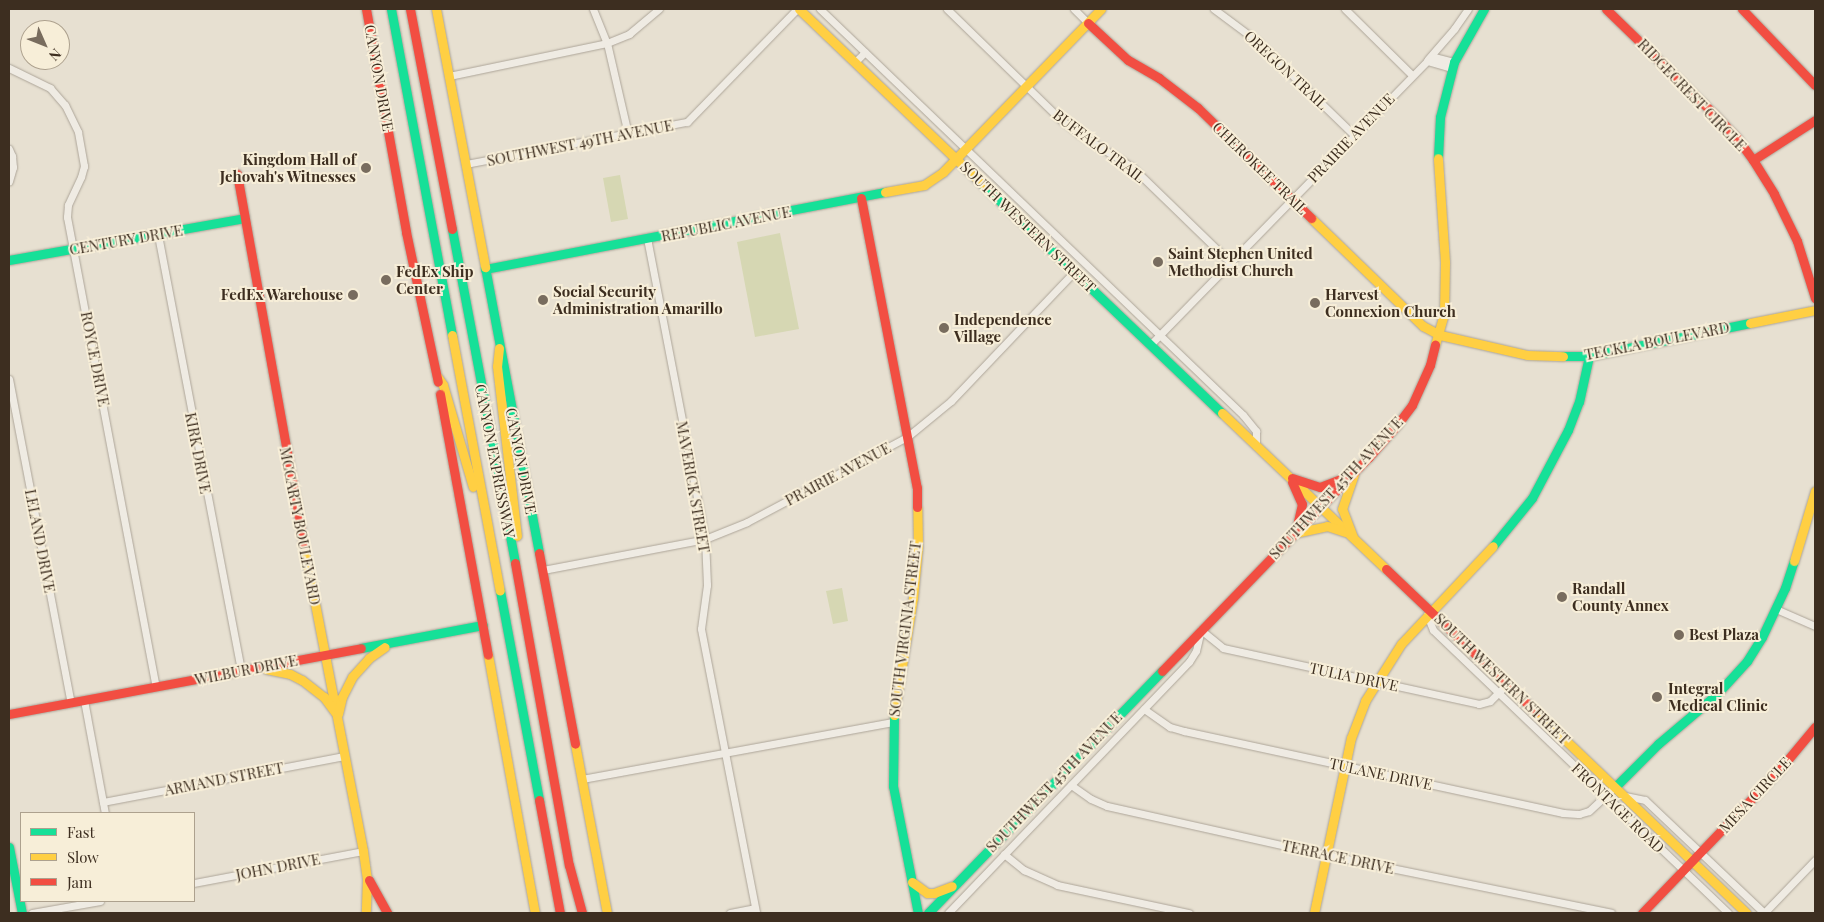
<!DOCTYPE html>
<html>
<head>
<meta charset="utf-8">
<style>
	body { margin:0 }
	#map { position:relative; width:1824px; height:922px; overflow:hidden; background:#e7e0d1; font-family:"Playfair Display",serif }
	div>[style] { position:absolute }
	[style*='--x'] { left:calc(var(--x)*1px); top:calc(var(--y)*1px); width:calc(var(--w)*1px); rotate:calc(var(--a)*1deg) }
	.green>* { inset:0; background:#d6d7b3 }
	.roads { filter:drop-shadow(0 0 1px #ada599) drop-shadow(0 0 1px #ada599) }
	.street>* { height:7px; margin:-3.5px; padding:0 3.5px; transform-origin:3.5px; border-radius:3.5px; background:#efebe3 }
	.fast>* { height:9px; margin:-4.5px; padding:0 4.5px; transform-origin:4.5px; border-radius:4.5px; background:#16e098 }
	.slow>* { height:9px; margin:-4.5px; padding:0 4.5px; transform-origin:4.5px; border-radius:4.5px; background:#ffcf43 }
	.jam>* { height:9px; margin:-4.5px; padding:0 4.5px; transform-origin:4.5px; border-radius:4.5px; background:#f24e42 }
	.dots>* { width:14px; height:14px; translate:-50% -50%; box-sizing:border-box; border:2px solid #f7eed8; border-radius:50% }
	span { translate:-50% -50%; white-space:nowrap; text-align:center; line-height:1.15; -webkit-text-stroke:4px #f7eed8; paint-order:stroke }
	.street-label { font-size:15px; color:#3d2e20 }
	.poi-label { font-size:15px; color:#3d2e20; font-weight:700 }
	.right { translate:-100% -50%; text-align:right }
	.left { translate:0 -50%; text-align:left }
	.frame { position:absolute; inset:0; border:10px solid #3d2e20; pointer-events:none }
	.legend { position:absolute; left:20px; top:812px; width:175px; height:90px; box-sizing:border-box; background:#f7eed8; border:1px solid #ada18e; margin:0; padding:6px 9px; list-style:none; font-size:15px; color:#3d2e20 }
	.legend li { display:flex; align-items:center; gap:10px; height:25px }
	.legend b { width:25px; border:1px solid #ada18e }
	.north { position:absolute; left:20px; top:20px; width:50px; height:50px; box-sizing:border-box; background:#f7eed8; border:1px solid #ada18e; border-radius:50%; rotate:134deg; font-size:14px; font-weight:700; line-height:20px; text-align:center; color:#3d2e20 }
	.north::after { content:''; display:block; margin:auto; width:18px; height:22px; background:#786c5e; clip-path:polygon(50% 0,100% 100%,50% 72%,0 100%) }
</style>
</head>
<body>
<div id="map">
	<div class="green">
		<div style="clip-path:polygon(620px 175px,628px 219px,611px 222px,603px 178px)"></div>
		<div style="clip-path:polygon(780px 233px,799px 329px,755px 337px,737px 242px)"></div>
		<div style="clip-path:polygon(842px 588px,848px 621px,833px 624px,826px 591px)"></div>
	</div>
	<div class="roads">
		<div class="street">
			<div style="--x:593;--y:9;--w:37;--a:68"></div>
			<div style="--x:607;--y:43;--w:93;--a:77"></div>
			<div style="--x:820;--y:9;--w:586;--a:43.83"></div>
			<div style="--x:1243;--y:415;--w:21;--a:51"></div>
			<div style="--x:1256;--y:431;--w:15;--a:90"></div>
			<div style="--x:947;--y:9;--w:158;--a:44.2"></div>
			<div style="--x:1060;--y:119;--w:24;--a:38"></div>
			<div style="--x:1079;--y:134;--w:62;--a:31.9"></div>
			<div style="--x:1132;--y:167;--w:136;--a:44.1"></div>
			<div style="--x:1074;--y:9;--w:20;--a:45"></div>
			<div style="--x:1214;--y:9;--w:54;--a:36.7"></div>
			<div style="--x:1257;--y:41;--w:135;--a:44.1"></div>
			<div style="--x:1345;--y:9;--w:94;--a:44.6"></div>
			<div style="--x:1428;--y:59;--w:40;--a:-49"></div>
			<div style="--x:1454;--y:29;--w:24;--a:-55"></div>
			<div style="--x:1427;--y:61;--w:26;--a:16"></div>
			<div style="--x:855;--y:62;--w:14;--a:-45"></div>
			<div style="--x:9;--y:68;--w:46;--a:26"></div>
			<div style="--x:50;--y:88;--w:23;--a:49"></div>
			<div style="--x:65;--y:105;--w:30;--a:64"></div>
			<div style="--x:78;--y:132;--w:35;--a:80"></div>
			<div style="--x:84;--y:166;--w:11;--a:105"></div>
			<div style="--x:81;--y:177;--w:31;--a:115"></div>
			<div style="--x:68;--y:205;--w:12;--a:95"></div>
			<div style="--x:67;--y:217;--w:478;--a:79.3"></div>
			<div style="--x:449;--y:76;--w:161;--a:-11.8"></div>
			<div style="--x:607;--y:43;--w:24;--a:-22"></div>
			<div style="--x:629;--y:34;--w:39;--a:-40"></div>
			<div style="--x:9;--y:149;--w:8;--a:67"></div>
			<div style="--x:12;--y:156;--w:11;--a:85"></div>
			<div style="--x:13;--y:167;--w:15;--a:106"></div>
			<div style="--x:466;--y:164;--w:225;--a:-10.8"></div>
			<div style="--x:687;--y:122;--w:158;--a:-45.8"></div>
			<div style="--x:158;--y:235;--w:444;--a:79.2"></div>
			<div style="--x:647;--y:238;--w:307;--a:79.1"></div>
			<div style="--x:705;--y:539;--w:46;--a:87.5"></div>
			<div style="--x:707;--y:585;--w:44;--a:97.8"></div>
			<div style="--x:701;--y:629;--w:289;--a:79"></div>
			<div style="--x:1150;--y:345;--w:397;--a:-45.7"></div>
			<div style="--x:1427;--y:61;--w:8;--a:-30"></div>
			<div style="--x:1434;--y:57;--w:21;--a:14"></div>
			<div style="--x:9;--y:379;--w:330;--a:79.2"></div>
			<div style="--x:543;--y:570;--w:165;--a:-10.8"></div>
			<div style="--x:705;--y:539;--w:45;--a:-22"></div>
			<div style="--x:747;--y:522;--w:181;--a:-28"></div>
			<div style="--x:907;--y:437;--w:57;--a:-39.3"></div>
			<div style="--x:951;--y:401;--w:178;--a:-46.4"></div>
			<div style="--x:1776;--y:609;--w:43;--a:23.6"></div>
			<div style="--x:1427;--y:615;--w:16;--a:68"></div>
			<div style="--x:1433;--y:630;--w:409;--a:43.8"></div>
			<div style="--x:84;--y:700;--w:115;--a:79.5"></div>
			<div style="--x:1144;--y:709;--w:32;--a:35"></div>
			<div style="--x:1170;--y:727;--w:15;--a:16"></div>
			<div style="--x:1184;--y:731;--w:388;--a:12.2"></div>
			<div style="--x:1563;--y:813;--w:16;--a:4"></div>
			<div style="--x:1579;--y:814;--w:10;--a:-17"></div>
			<div style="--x:1589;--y:811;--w:35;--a:-43"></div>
			<div style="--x:582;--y:779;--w:316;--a:-10.4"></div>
			<div style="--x:1071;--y:785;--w:24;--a:35"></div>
			<div style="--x:1091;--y:799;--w:17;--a:24"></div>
			<div style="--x:1107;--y:806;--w:225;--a:12.6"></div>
			<div style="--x:1327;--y:855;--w:290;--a:11.5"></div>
			<div style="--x:1625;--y:796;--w:20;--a:11"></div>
			<div style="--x:1645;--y:800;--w:164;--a:43.5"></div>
			<div style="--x:103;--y:802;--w:246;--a:-10.8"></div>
			<div style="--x:1004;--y:854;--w:26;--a:39"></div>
			<div style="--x:1024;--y:870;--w:36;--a:24"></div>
			<div style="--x:1057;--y:885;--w:135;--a:12"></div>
			<div style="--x:194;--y:883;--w:172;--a:-10.7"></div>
			<div style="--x:32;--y:913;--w:69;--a:-10"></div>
			<div style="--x:730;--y:913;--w:25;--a:-11"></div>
			<div style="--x:948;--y:913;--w:348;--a:-46.2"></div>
			<div style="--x:1189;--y:662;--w:13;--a:-58"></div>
			<div style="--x:1196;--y:651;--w:22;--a:-77"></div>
			<div style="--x:1201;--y:630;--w:28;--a:39"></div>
			<div style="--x:1223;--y:648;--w:262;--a:12.3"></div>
			<div style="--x:1479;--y:704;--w:11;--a:-15"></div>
			<div style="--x:1490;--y:701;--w:24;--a:-45"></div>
			<div style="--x:1764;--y:913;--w:74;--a:-46.1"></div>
		</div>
		<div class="fast">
			<div style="--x:391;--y:9;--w:332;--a:79.4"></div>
			<div style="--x:1438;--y:158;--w:41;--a:-87.2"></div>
			<div style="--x:1440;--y:117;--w:57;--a:-75.7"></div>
			<div style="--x:1454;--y:62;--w:61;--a:-60.5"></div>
			<div style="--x:982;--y:184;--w:332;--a:43.7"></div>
			<div style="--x:452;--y:229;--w:340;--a:79.3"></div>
			<div style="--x:9;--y:260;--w:239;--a:-10.1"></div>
			<div style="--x:485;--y:267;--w:291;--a:79.3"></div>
			<div style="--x:485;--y:269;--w:407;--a:-10.9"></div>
			<div style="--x:1563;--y:356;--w:26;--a:0"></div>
			<div style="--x:1589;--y:356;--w:164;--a:-11.6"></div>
			<div style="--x:1493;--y:546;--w:62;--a:-50.9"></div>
			<div style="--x:1532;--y:498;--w:77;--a:-62.1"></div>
			<div style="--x:1568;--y:430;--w:30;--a:-69"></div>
			<div style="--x:1579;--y:402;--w:47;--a:-77.7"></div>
			<div style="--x:500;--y:591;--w:213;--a:79.4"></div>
			<div style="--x:361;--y:648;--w:124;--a:-10.7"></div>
			<div style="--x:894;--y:715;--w:71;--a:90.8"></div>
			<div style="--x:893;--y:786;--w:129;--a:78.9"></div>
			<div style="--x:1615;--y:787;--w:61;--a:-45"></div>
			<div style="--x:1658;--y:744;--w:77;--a:-40.3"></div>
			<div style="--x:1717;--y:694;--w:45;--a:-47.7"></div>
			<div style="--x:1747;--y:661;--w:28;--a:-58"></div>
			<div style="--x:1762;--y:637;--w:54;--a:-64.9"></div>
			<div style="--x:1785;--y:588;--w:28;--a:-72"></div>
			<div style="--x:9;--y:847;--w:67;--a:78.9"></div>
			<div style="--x:928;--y:913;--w:337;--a:-46"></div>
		</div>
		<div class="slow">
			<div style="--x:436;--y:9;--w:263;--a:79.2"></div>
			<div style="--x:799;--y:9;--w:253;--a:43.7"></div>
			<div style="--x:885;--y:192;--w:40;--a:-10"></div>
			<div style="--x:924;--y:185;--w:23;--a:-34"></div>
			<div style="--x:943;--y:172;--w:227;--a:-45.9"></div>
			<div style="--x:1311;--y:218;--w:156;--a:44"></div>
			<div style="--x:1423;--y:326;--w:19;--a:28"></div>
			<div style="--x:1440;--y:335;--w:89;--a:12.9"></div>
			<div style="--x:1527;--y:355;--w:36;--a:2"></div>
			<div style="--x:1750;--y:323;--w:66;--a:-11.3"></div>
			<div style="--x:452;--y:335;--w:260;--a:79.4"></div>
			<div style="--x:1435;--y:345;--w:32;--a:-74"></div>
			<div style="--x:1444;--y:314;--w:52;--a:-88.9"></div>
			<div style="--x:1445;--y:262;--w:104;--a:-93.9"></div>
			<div style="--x:499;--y:348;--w:18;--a:96"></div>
			<div style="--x:497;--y:366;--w:171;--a:83.3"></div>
			<div style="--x:437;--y:376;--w:11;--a:56"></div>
			<div style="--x:443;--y:385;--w:106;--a:73.6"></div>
			<div style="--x:1222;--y:413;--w:226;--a:43.6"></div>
			<div style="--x:1295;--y:533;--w:33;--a:-12"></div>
			<div style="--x:1327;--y:526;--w:19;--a:18"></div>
			<div style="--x:1353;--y:537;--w:30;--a:-111"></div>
			<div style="--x:1342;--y:509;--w:37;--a:-71"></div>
			<div style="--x:304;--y:547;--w:310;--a:79"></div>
			<div style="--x:363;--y:851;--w:27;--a:82"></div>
			<div style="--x:367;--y:878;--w:35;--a:92"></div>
			<div style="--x:1794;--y:561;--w:73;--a:-73.3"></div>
			<div style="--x:488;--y:655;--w:262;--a:79.7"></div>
			<div style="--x:266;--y:669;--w:25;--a:12"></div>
			<div style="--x:290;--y:674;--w:13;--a:27"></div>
			<div style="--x:302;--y:680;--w:28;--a:38"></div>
			<div style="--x:324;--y:697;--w:19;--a:54"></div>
			<div style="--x:1536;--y:712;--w:291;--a:43.7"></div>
			<div style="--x:338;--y:714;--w:17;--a:-77"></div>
			<div style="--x:342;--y:697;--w:22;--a:-63"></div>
			<div style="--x:352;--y:677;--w:25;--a:-48"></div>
			<div style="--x:369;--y:658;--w:19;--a:-35"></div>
			<div style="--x:894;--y:715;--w:119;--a:-80.8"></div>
			<div style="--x:913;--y:598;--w:52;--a:-84.5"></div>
			<div style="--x:918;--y:546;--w:39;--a:-91"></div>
			<div style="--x:575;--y:744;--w:172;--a:79.3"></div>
			<div style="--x:912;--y:882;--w:19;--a:36"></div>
			<div style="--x:927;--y:893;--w:7;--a:0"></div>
			<div style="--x:934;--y:893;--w:19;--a:-21"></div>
			<div style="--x:1314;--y:913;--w:179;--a:-78.1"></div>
			<div style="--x:1351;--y:738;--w:40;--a:-69"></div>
			<div style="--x:1365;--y:701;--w:67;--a:-57.7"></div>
			<div style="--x:1401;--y:644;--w:134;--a:-46.8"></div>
		</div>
		<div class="jam">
			<div style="--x:366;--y:9;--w:227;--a:79.8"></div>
			<div style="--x:406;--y:232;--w:153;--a:78"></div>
			<div style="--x:410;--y:9;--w:224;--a:79.2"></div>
			<div style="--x:1606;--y:9;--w:152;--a:44.2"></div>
			<div style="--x:1715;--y:115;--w:32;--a:46"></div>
			<div style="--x:1737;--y:138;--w:27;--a:54"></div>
			<div style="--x:1753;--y:160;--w:40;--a:58"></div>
			<div style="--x:1774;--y:194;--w:52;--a:63.9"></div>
			<div style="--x:1797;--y:241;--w:60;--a:72.5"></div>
			<div style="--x:1742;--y:9;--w:105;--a:46.2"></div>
			<div style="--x:1088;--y:23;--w:54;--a:42.8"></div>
			<div style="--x:1128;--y:60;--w:36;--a:30"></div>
			<div style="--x:1159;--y:78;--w:49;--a:37.6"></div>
			<div style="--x:1198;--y:108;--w:158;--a:44.2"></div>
			<div style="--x:1753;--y:160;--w:74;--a:-32.8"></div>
			<div style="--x:237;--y:174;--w:379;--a:79.8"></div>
			<div style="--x:861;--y:198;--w:295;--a:79.1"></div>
			<div style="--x:917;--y:488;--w:19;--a:90"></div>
			<div style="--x:440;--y:394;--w:265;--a:79.6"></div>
			<div style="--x:1292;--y:478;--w:29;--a:18"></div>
			<div style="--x:1320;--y:487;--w:30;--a:-21"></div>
			<div style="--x:1292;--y:482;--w:24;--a:66"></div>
			<div style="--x:1302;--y:504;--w:26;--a:103"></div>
			<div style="--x:539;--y:553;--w:194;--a:79.3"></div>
			<div style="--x:515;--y:563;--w:307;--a:79.9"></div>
			<div style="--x:569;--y:865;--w:50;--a:74.8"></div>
			<div style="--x:1386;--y:569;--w:207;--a:43.6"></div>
			<div style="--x:1162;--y:671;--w:296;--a:-46"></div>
			<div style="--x:1368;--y:458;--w:44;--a:-48.7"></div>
			<div style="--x:1397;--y:425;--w:25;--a:-53"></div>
			<div style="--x:1412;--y:405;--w:44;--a:-65.8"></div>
			<div style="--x:1430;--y:365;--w:21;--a:-76"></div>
			<div style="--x:9;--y:714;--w:358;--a:-10.6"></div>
			<div style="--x:539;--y:800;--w:115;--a:79.5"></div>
			<div style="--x:369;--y:880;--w:38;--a:61"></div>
			<div style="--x:1642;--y:913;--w:199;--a:-46.2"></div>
			<div style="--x:1780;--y:769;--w:55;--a:-50.2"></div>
		</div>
	</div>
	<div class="dots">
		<div style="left:366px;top:168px;background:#786c5e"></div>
		<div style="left:1158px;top:262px;background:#786c5e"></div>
		<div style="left:386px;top:280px;background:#786c5e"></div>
		<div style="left:353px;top:295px;background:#786c5e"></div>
		<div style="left:543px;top:300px;background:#786c5e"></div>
		<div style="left:1315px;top:303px;background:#786c5e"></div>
		<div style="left:944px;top:328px;background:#786c5e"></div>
		<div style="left:1562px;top:597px;background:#786c5e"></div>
		<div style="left:1679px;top:635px;background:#786c5e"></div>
		<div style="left:1657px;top:697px;background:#786c5e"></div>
	</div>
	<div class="street-label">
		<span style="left:1286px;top:70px;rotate:43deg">OREGON TRAIL</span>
		<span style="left:379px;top:78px;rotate:80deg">CANYON DRIVE</span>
		<span style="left:1692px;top:95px;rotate:46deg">RIDGECREST CIRCLE</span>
		<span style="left:1351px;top:138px;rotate:-46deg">PRAIRIE AVENUE</span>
		<span style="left:580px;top:143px;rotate:-11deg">SOUTHWEST 49TH AVENUE</span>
		<span style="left:1099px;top:146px;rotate:37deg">BUFFALO TRAIL</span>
		<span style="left:1260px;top:168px;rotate:44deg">CHEROKEE TRAIL</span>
		<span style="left:726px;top:224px;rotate:-11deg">REPUBLIC AVENUE</span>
		<span style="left:1028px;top:227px;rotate:44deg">SOUTH WESTERN STREET</span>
		<span style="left:126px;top:240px;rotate:-10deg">CENTURY DRIVE</span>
		<span style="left:1657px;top:341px;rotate:-11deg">TECKLA BOULEVARD</span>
		<span style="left:95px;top:359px;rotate:79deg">ROYCE DRIVE</span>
		<span style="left:198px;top:453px;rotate:79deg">KIRK DRIVE</span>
		<span style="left:495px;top:461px;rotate:79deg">CANYON EXPRESSWAY</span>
		<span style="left:521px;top:461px;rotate:79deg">CANYON DRIVE</span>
		<span style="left:838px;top:474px;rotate:-28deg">PRAIRIE AVENUE</span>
		<span style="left:693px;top:487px;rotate:80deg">MAVERICK STREET</span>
		<span style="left:1336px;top:488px;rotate:-47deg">SOUTHWEST 45TH AVENUE</span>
		<span style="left:300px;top:526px;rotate:79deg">MCCARTY BOULEVARD</span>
		<span style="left:40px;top:541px;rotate:79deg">LELAND DRIVE</span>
		<span style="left:905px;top:629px;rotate:-83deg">SOUTH VIRGINIA STREET</span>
		<span style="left:246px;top:670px;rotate:-11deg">WILBUR DRIVE</span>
		<span style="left:1354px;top:677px;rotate:12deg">TULIA DRIVE</span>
		<span style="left:1502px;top:679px;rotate:44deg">SOUTH WESTERN STREET</span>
		<span style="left:1381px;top:774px;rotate:12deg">TULANE DRIVE</span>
		<span style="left:224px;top:779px;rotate:-11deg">ARMAND STREET</span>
		<span style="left:1054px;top:782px;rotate:-46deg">SOUTHWEST 45TH AVENUE</span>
		<span style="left:1755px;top:795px;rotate:-47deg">MESA CIRCLE</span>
		<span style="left:1618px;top:808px;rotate:44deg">FRONTAGE ROAD</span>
		<span style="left:1338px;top:857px;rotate:12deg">TERRACE DRIVE</span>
		<span style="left:278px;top:867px;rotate:-11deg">JOHN DRIVE</span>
	</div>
	<div class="poi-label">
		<span class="right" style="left:356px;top:168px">Kingdom Hall of<br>Jehovah's Witnesses</span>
		<span class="left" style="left:1168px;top:262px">Saint Stephen United<br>Methodist Church</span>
		<span class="left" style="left:396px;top:280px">FedEx Ship<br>Center</span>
		<span class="left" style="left:553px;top:300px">Social Security<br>Administration Amarillo</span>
		<span class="left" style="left:1325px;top:303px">Harvest<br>Connexion Church</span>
		<span class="right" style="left:343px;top:295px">FedEx Warehouse</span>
		<span class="left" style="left:954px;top:328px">Independence<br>Village</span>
		<span class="left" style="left:1572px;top:597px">Randall<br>County Annex</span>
		<span class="left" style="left:1689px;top:635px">Best Plaza</span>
		<span class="left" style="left:1668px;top:697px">Integral<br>Medical Clinic</span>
	</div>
	<div class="frame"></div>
	<ul class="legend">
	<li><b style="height:6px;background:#16e098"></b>Fast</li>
	<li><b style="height:6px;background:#ffcf43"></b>Slow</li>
	<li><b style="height:6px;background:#f24e42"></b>Jam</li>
	</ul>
	<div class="north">N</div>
</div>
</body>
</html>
